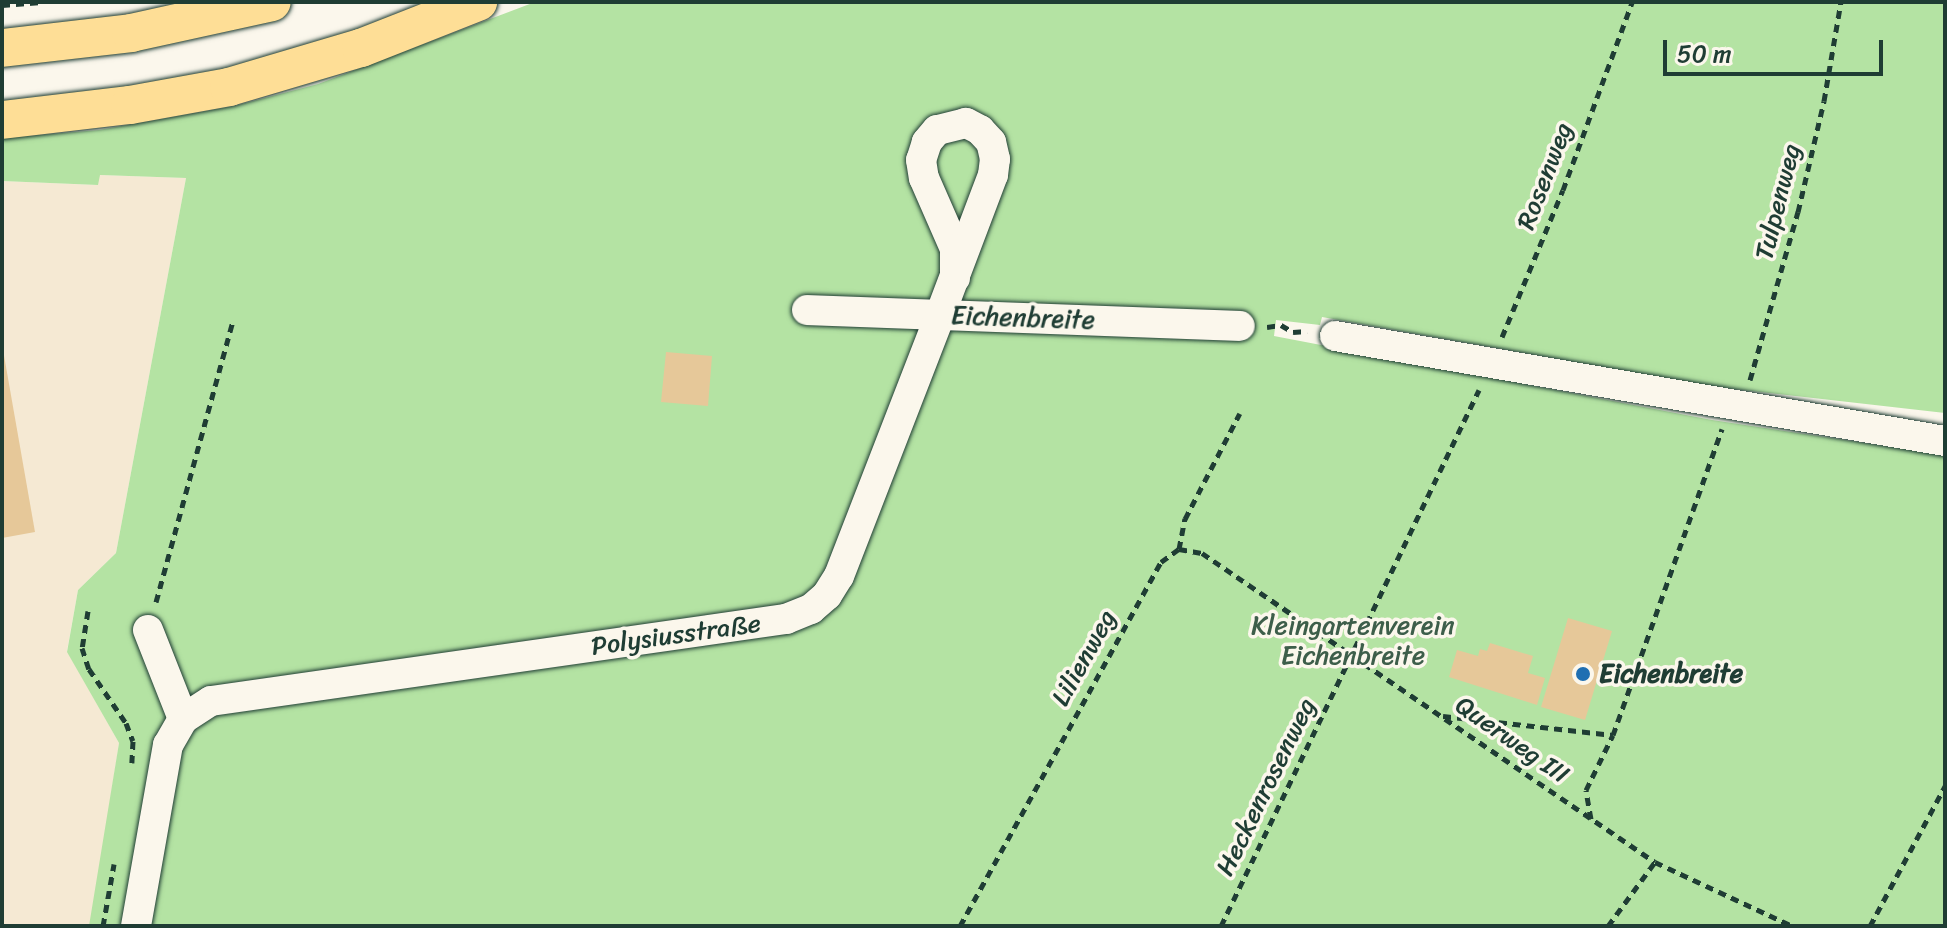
<!DOCTYPE html>
<html>
<head>
<meta charset="utf-8">
<style>
	body { margin:0 }
	#map { position:relative; width:1947px; height:928px; overflow:hidden; background:#fbf7ec; font-family:Sriracha,sans-serif }
	div>[style] { position:absolute }
	[style*='--x'] { left:calc(var(--x)*1px); top:calc(var(--y)*1px); width:calc(var(--w)*1px); rotate:calc(var(--a)*1deg) }
	.built>* { inset:0; background:#f5e9d3 }
	.green>* { inset:0; background:#b4e3a3 }
	.building>* { inset:0; background:#e6c899 }
	.path>* { height:5px; margin-top:-2.5px; transform-origin:0; background:repeating-linear-gradient(90deg,#1f3d34 0 8px,transparent 0 14px) }
	.roads { filter:drop-shadow(0 0 2px #1f3d34) drop-shadow(0 0 2px #1f3d34) }
	.minor>* { height:30px; margin:-15px; padding:0 15px; transform-origin:15px; border-radius:15px; background:#fbf7ec }
	.major>* { height:38px; margin:-19px; padding:0 19px; transform-origin:19px; border-radius:19px; background:#fede96 }
	.dots>* { width:22px; height:22px; translate:-50% -50%; box-sizing:border-box; border:4px solid #fbf7ec; border-radius:50% }
	span { translate:-50% -50%; white-space:nowrap; text-align:center; line-height:1.15; -webkit-text-stroke:7px #fbf7ec; paint-order:stroke }
	.street-label { font-size:26px; color:#1f3d34 }
	.park-label { font-size:26px; color:#3d5e4a }
	.poi-label { font-size:26px; color:#1f3d34; font-weight:700 }
	.left { translate:0 -50%; text-align:left }
	.frame { position:absolute; inset:0; border:4px solid #1f3d34; pointer-events:none }
	.scale { position:absolute; left:1663px; top:40px; width:220px; height:36px; box-sizing:border-box; border:4px solid #1f3d34; border-top:0; padding-left:10px; font-size:24px; line-height:28px; white-space:nowrap; color:#1f3d34; -webkit-text-stroke:6px #fbf7ec; paint-order:stroke }
</style>
</head>
<body>
<div id="map">
	<div class="built">
		<div style="clip-path:polygon(99px 175px,186px 178px,116px 553px,78px 590px,67px 651px,119px 743px,91px 926px,2px 926px,2px 181px,97px 185px)"></div>
	</div>
	<div class="green">
		<div style="clip-path:polygon(535px 2px,1945px 2px,1945px 413px,1715px 387px,1322px 317px,1320px 325px,1276px 320px,1274px 336px,1712px 420px,1945px 455px,1945px 926px,89px 926px,119px 743px,67px 652px,78px 590px,116px 553px,186px 178px,100px 175px,98px 185px,2px 181px,2px 138px,99px 130px,234px 106px,318px 84px)"></div>
	</div>
	<div class="building">
		<div style="clip-path:polygon(2px 344px,35px 532px,2px 538px)"></div>
		<div style="clip-path:polygon(666px 352px,712px 356px,708px 406px,661px 402px)"></div>
		<div style="clip-path:polygon(1568px 618px,1612px 631px,1585px 720px,1541px 707px)"></div>
		<div style="clip-path:polygon(1490px 643px,1533px 656px,1528px 673px,1545px 678px,1537px 705px,1449px 677px,1457px 650px,1478px 656px,1480px 649px,1487px 651px)"></div>
	</div>
	<div class="path">
		<div style="--x:2;--y:5;--w:40;--a:-4.3"></div>
		<div style="--x:1267;--y:327;--w:14;--a:-8"></div>
		<div style="--x:1281;--y:325;--w:14;--a:30"></div>
		<div style="--x:1293;--y:332;--w:14;--a:-4"></div>
		<div style="--x:1502;--y:337;--w:159;--a:-67.5"></div>
		<div style="--x:1563;--y:190;--w:200;--a:-69.8"></div>
		<div style="--x:1750;--y:380;--w:175;--a:-74.1"></div>
		<div style="--x:1798;--y:212;--w:114;--a:-76.8"></div>
		<div style="--x:1824;--y:101;--w:100;--a:-80.3"></div>
		<div style="--x:1179;--y:549;--w:23;--a:10"></div>
		<div style="--x:1202;--y:553;--w:548;--a:34.3"></div>
		<div style="--x:1655;--y:862;--w:151;--a:25"></div>
		<div style="--x:156;--y:602;--w:291;--a:-74.7"></div>
		<div style="--x:88;--y:611;--w:37;--a:99"></div>
		<div style="--x:82;--y:648;--w:22;--a:72"></div>
		<div style="--x:89;--y:669;--w:65;--a:55.6"></div>
		<div style="--x:126;--y:723;--w:19;--a:69"></div>
		<div style="--x:133;--y:741;--w:22;--a:93"></div>
		<div style="--x:1443;--y:716;--w:171;--a:6.4"></div>
		<div style="--x:1591;--y:819;--w:29;--a:-100"></div>
		<div style="--x:1586;--y:790;--w:61;--a:-63.9"></div>
		<div style="--x:1613;--y:735;--w:325;--a:-70.4"></div>
		<div style="--x:103;--y:926;--w:63;--a:-79.9"></div>
		<div style="--x:960;--y:926;--w:416;--a:-61.1"></div>
		<div style="--x:1161;--y:562;--w:22;--a:-36"></div>
		<div style="--x:1179;--y:549;--w:31;--a:-79"></div>
		<div style="--x:1185;--y:519;--w:119;--a:-62.6"></div>
		<div style="--x:1221;--y:926;--w:595;--a:-64.3"></div>
		<div style="--x:1608;--y:926;--w:79;--a:-53.7"></div>
		<div style="--x:1870;--y:926;--w:159;--a:-61.8"></div>
	</div>
	<div class="roads">
		<div class="minor">
			<div style="--x:807;--y:310;--w:433;--a:2.1"></div>
			<div style="--x:1335;--y:336;--w:619;--a:9.77"></div>
			<div style="--x:148;--y:630;--w:96;--a:68.5"></div>
			<div style="--x:136;--y:926;--w:184;--a:-80"></div>
			<div style="--x:168;--y:745;--w:30;--a:-60"></div>
			<div style="--x:183;--y:719;--w:33;--a:-33"></div>
			<div style="--x:211;--y:701;--w:581;--a:-8.12"></div>
			<div style="--x:786;--y:619;--w:27;--a:-22"></div>
			<div style="--x:811;--y:609;--w:21;--a:-41"></div>
			<div style="--x:827;--y:595;--w:22;--a:-58"></div>
			<div style="--x:839;--y:576;--w:280;--a:-68.8"></div>
			<div style="--x:940;--y:315;--w:150;--a:-69.3"></div>
			<div style="--x:993;--y:175;--w:16;--a:-83"></div>
			<div style="--x:995;--y:159;--w:17;--a:-103"></div>
			<div style="--x:991;--y:142;--w:16;--a:-133"></div>
			<div style="--x:980;--y:130;--w:16;--a:-153"></div>
			<div style="--x:966;--y:123;--w:30;--a:166"></div>
			<div style="--x:937;--y:130;--w:16;--a:130"></div>
			<div style="--x:927;--y:142;--w:19;--a:108"></div>
			<div style="--x:921;--y:160;--w:18;--a:81"></div>
			<div style="--x:924;--y:178;--w:77;--a:66.4"></div>
			<div style="--x:955;--y:249;--w:29;--a:90"></div>
		</div>
		<div class="major">
			<div style="--x:2;--y:48;--w:130;--a:-6.6"></div>
			<div style="--x:131;--y:33;--w:144;--a:-12.4"></div>
			<div style="--x:2;--y:120;--w:129;--a:-6.7"></div>
			<div style="--x:130;--y:105;--w:101;--a:-10.3"></div>
			<div style="--x:229;--y:87;--w:138;--a:-16.5"></div>
			<div style="--x:361;--y:48;--w:126;--a:-21.5"></div>
		</div>
	</div>
	<div class="dots">
		<div style="left:1583px;top:674px;background:#1f6fb2"></div>
	</div>
	<div class="street-label">
		<span style="left:1545px;top:176px;rotate:-69deg">Rosenweg</span>
		<span style="left:1778px;top:202px;rotate:-76deg">Tulpenweg</span>
		<span style="left:1023px;top:318px;rotate:2deg">Eichenbreite</span>
		<span style="left:676px;top:635px;rotate:-8deg">Polysiusstraße</span>
		<span style="left:1084px;top:658px;rotate:-61deg">Lilienweg</span>
		<span style="left:1512px;top:740px;rotate:35deg">Querweg III</span>
		<span style="left:1266px;top:787px;rotate:-64deg">Heckenrosenweg</span>
	</div>
	<div class="park-label">
		<span style="left:1353px;top:641px">Kleingartenverein<br>Eichenbreite</span>
	</div>
	<div class="poi-label">
		<span class="left" style="left:1599px;top:674px">Eichenbreite</span>
	</div>
	<div class="frame"></div>
	<div class="scale">50 m</div>
</div>
</body>
</html>
